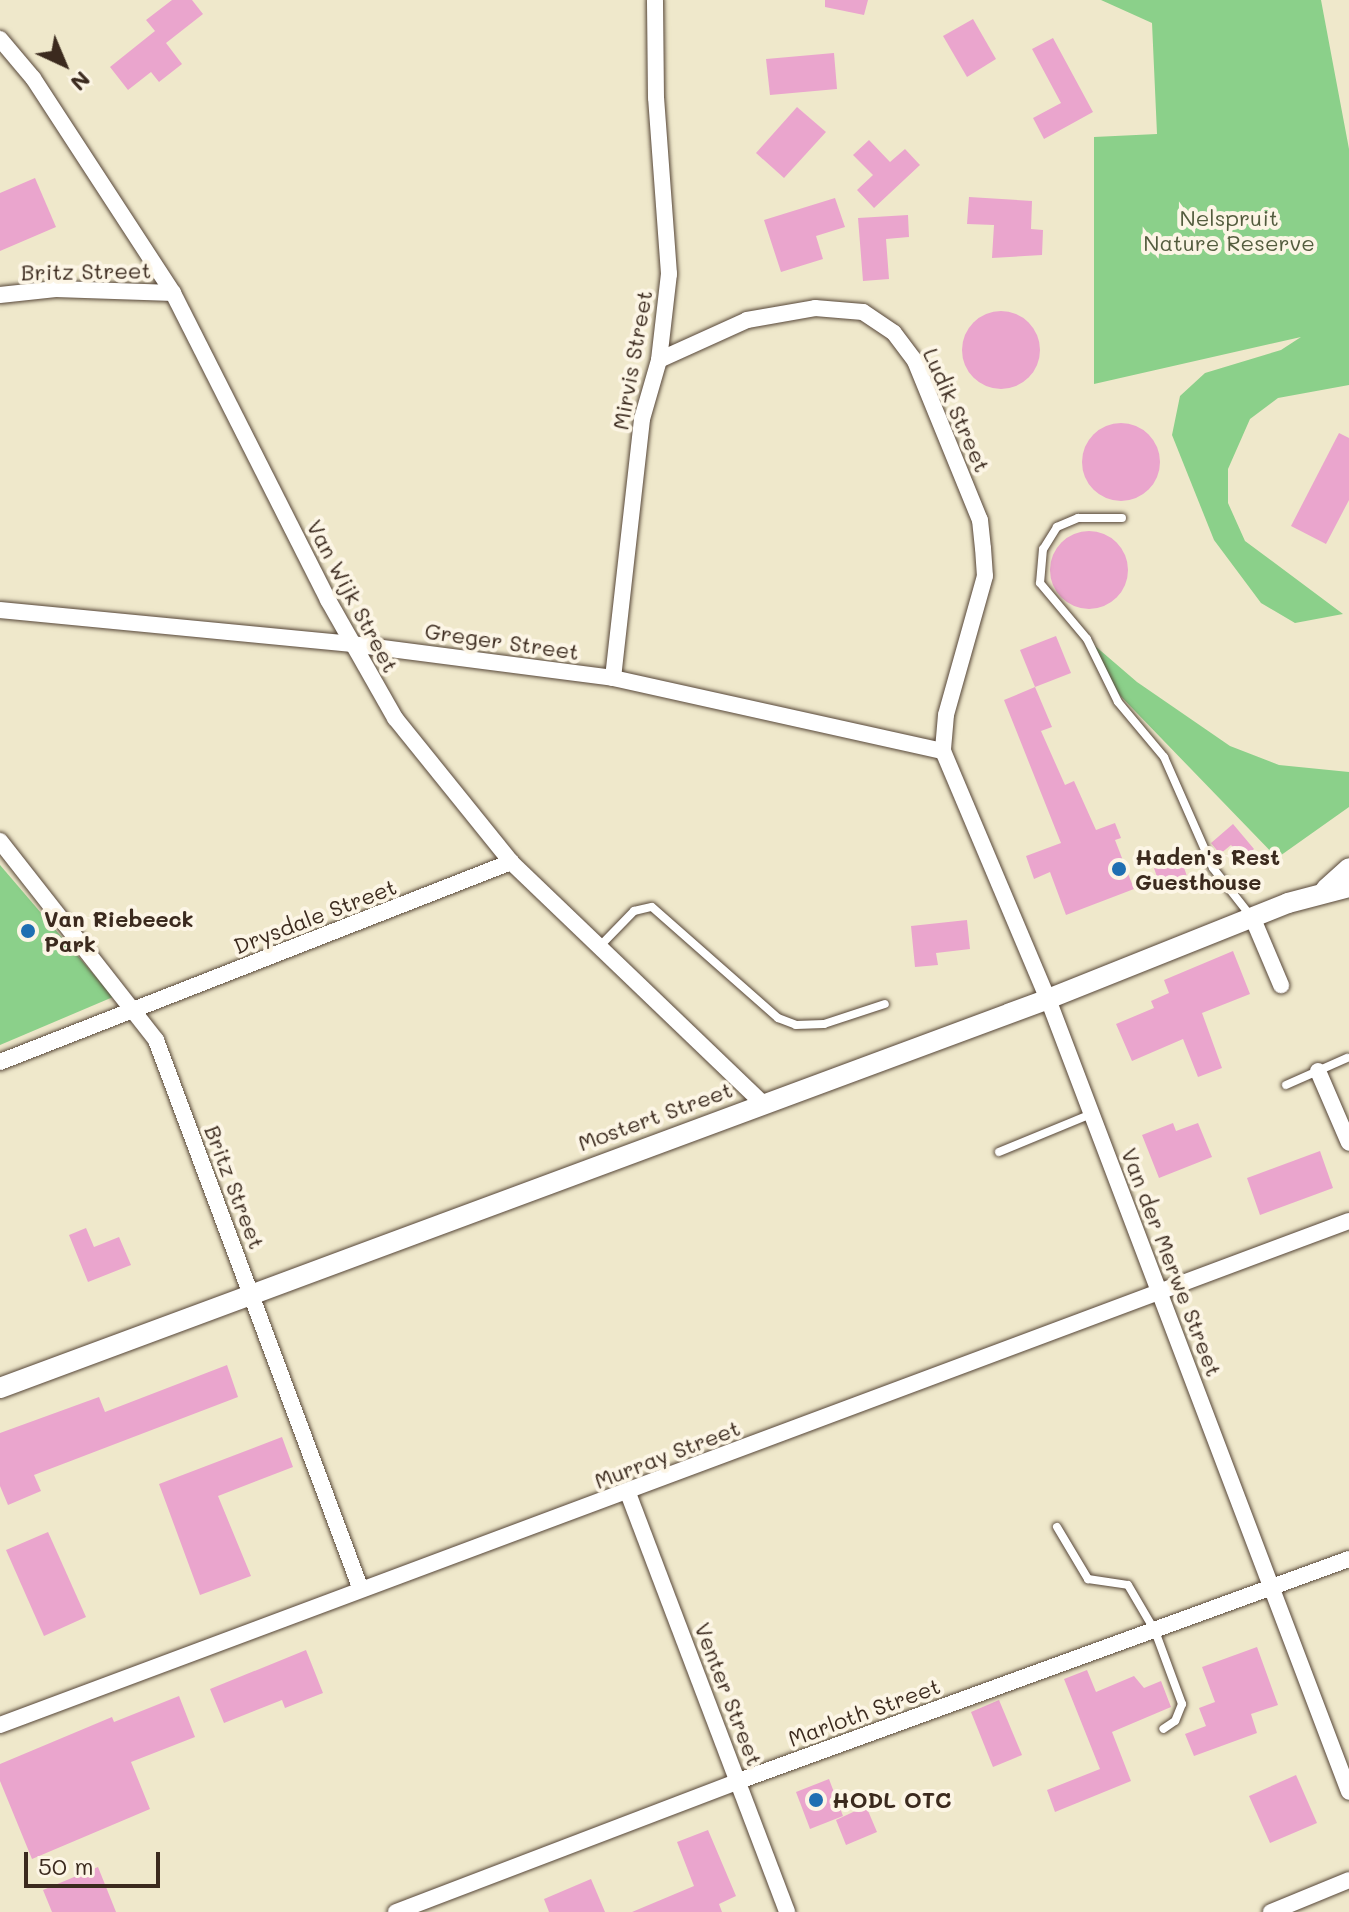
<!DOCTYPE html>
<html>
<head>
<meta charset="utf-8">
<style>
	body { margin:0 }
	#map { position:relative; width:1349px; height:1912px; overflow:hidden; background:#efe8cb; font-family:Mali,sans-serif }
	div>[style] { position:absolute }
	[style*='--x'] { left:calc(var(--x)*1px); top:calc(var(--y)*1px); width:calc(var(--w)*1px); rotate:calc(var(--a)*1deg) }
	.green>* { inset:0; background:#8bd08a }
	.building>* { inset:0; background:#eaa5cd }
	.round { border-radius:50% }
	.roads { filter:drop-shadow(0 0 2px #564638) drop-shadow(0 0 2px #564638) }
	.service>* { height:8px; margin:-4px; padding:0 4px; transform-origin:4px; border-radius:4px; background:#fff }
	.minor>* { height:16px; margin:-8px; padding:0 8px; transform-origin:8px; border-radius:8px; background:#fff }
	.tertiary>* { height:20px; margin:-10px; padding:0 10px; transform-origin:10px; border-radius:10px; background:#fff }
	.dots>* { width:22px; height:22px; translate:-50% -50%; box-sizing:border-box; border:4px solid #fcf5e5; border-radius:50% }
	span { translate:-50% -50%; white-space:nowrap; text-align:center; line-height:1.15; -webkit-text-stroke:8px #fcf5e5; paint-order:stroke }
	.park-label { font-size:22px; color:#535c3e }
	.street-label { font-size:22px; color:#3b2a1e }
	.poi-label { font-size:22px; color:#3b2a1e; font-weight:700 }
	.left { translate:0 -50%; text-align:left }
	.north { position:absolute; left:24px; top:24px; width:80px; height:80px; -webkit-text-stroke:6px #fcf5e5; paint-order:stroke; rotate:136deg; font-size:22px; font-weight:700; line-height:32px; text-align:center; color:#3b2a1e }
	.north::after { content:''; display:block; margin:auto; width:28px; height:36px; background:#3b2a1e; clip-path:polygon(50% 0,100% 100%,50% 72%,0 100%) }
	.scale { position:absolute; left:24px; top:1852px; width:136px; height:36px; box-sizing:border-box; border:4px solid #3b2a1e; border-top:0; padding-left:10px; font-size:24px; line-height:28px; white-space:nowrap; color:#3b2a1e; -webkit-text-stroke:6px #fcf5e5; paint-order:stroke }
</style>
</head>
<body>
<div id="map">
	<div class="green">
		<div style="clip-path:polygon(1101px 0,1321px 0,1349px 149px,1349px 385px,1278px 398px,1250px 419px,1228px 469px,1228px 503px,1245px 541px,1343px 614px,1295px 623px,1261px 603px,1214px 540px,1172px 435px,1180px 396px,1205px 373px,1281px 350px,1301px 337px,1094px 384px,1094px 137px,1157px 134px,1152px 23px)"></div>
		<div style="clip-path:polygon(1087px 639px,1137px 682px,1230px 746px,1279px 765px,1349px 772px,1349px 807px,1277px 858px,1105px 680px)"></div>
		<div style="clip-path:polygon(0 865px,113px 997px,0 1045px)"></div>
	</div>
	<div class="building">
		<div style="clip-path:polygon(172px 0,192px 0,203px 14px,166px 43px,182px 64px,159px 82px,151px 72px,128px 90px,110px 67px,155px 31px,146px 20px)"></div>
		<div style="clip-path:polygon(825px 0,868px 0,864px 15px,825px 7px)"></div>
		<div style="clip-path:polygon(973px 19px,996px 59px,967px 77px,943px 36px)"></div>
		<div style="clip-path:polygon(1053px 38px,1093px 112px,1044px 139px,1033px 118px,1061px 103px,1032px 49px)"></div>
		<div style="clip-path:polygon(834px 53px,837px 89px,770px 95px,766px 59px)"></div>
		<div style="clip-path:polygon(797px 107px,826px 132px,784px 178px,756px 153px)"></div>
		<div style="clip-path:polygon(869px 140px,890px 162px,905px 149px,920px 165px,874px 208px,857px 190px,873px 175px,853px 155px)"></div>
		<div style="clip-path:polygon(35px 178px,56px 227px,0 251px,0 193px)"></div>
		<div style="clip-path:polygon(969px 197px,1032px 201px,1031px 229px,1043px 230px,1042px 255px,992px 258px,994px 225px,967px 224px)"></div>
		<div style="clip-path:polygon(835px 198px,845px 227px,816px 236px,823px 259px,781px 272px,764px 220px)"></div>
		<div style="clip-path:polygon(908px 215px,909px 237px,886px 239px,889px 279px,863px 281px,858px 218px)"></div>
		<div class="round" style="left:962px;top:311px;width:78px;height:78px"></div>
		<div class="round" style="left:1082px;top:423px;width:78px;height:78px"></div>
		<div style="clip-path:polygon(1339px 433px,1349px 438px,1349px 500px,1326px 544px,1291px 526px)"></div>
		<div class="round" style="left:1050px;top:531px;width:78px;height:78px"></div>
		<div style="clip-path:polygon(1056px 636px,1071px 673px,1035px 687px,1020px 650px)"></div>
		<div style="clip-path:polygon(1035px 687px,1052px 727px,1041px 731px,1065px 785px,1074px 781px,1096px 830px,1115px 823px,1121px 838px,1115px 840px,1134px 889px,1066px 915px,1050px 872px,1034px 879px,1026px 856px,1061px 843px,1004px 700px)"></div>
		<div style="clip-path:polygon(1233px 824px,1254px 849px,1243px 859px,1231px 845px,1220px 854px,1211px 843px)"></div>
		<div style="clip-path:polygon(1181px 859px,1189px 882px,1162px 892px,1154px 868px)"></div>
		<div style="clip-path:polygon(967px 920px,970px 949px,936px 953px,938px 965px,915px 967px,911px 926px)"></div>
		<div style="clip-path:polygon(1233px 951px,1250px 994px,1202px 1013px,1222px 1068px,1198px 1077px,1183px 1039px,1132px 1061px,1116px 1024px,1154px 1008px,1151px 1001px,1169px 993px,1164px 980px)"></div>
		<div style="clip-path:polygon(1173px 1123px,1176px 1131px,1198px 1123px,1212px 1157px,1159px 1178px,1142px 1135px)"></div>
		<div style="clip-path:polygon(1320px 1151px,1333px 1188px,1260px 1215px,1247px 1178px)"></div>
		<div style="clip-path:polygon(86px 1228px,94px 1247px,119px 1237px,131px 1265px,88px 1282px,69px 1235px)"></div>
		<div style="clip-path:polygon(227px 1365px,238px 1397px,34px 1475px,41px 1491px,8px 1505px,0 1486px,0 1433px,99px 1397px,105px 1412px)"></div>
		<div style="clip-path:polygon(282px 1437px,293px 1467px,218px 1496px,251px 1576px,200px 1595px,159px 1484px)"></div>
		<div style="clip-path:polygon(48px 1532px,86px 1617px,44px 1636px,6px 1550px)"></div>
		<div style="clip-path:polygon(1257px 1647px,1278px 1705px,1251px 1714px,1257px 1733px,1194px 1756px,1185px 1734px,1206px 1726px,1199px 1708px,1215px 1702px,1202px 1667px)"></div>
		<div style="clip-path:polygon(306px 1650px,323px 1693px,285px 1708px,282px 1700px,224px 1723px,210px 1689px)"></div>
		<div style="clip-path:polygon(1087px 1670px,1096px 1692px,1134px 1676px,1144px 1688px,1161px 1681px,1171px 1707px,1112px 1732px,1131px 1781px,1055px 1812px,1047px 1790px,1100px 1769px,1064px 1679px)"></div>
		<div style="clip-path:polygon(179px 1696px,195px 1737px,131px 1762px,150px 1809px,32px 1859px,0 1781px,0 1764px,112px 1717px,114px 1722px)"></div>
		<div style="clip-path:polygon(999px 1700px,1022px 1755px,993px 1767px,971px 1712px)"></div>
		<div style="clip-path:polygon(1296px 1775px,1317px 1823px,1270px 1843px,1249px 1796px)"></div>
		<div style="clip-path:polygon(829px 1779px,843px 1816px,810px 1829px,796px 1792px)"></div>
		<div style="clip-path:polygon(866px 1806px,877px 1832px,846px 1845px,836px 1820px)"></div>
		<div style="clip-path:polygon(708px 1830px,736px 1896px,719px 1904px,722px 1912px,632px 1912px,694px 1886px,677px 1842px)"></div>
		<div style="clip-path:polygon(98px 1867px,116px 1912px,52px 1912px,43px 1890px)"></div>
		<div style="clip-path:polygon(591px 1879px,605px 1912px,549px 1912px,544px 1899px)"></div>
	</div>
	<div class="roads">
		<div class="service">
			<div style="--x:1122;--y:518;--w:44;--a:180"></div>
			<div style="--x:1078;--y:518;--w:23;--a:157"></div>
			<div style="--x:1057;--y:527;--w:26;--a:122"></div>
			<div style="--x:1043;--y:549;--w:34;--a:95"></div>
			<div style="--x:1040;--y:583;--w:73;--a:50"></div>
			<div style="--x:1087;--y:639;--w:70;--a:63.8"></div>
			<div style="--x:1118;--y:702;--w:72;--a:50.1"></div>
			<div style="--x:1164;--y:757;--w:121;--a:66.2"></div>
			<div style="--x:1213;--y:868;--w:60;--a:51.8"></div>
			<div style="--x:600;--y:946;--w:49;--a:-45.8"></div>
			<div style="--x:634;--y:911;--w:18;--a:-13"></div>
			<div style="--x:652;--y:907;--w:168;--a:41.4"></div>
			<div style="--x:778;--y:1018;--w:19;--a:21"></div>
			<div style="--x:796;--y:1025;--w:28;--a:-2"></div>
			<div style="--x:824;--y:1024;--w:64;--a:-18.2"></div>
			<div style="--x:1286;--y:1085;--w:67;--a:-23.9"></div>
			<div style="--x:999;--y:1152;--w:100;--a:-22.4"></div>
			<div style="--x:1057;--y:1527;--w:61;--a:59.2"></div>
			<div style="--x:1088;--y:1579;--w:40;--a:8.5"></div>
			<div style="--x:1128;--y:1585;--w:53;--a:59.6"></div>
			<div style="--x:1155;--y:1631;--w:78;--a:69.7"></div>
			<div style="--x:1182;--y:1704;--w:18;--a:112"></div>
			<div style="--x:1175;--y:1721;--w:14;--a:146"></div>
		</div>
		<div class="minor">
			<div style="--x:0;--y:39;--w:51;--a:49.8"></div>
			<div style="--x:33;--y:78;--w:257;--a:56.9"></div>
			<div style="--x:173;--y:293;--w:344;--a:63.2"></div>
			<div style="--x:328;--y:600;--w:136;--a:60.4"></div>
			<div style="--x:395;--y:718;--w:185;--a:51.1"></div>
			<div style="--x:511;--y:862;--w:347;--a:43.8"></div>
			<div style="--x:0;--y:295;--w:56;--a:-6.1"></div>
			<div style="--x:56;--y:289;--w:117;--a:2"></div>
			<div style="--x:659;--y:360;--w:97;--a:-24.4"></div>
			<div style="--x:747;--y:320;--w:69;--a:-10"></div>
			<div style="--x:815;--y:308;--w:48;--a:4.8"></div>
			<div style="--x:863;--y:312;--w:37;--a:34"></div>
			<div style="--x:894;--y:333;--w:35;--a:53"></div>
			<div style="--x:915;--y:361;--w:172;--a:67.8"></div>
			<div style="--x:980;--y:520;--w:28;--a:84"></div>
			<div style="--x:983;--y:548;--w:28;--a:86"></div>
			<div style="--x:985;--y:576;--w:144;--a:105.7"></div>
			<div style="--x:946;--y:715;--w:36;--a:95"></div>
			<div style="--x:943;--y:751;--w:269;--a:67.1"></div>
			<div style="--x:1048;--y:999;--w:848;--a:69.21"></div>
			<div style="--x:0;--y:610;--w:354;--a:5.5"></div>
			<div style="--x:352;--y:644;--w:263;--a:7.4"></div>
			<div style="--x:613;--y:678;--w:338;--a:12.5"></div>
			<div style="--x:613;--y:678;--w:261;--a:-83.6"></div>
			<div style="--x:642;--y:419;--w:61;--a:-73.9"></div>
			<div style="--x:659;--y:360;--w:87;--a:-83.4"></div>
			<div style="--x:669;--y:274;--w:176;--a:-94.2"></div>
			<div style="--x:656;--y:98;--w:98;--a:-90.6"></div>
			<div style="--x:0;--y:841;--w:253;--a:51.9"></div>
			<div style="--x:156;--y:1040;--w:584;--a:69.55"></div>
			<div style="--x:1253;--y:919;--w:72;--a:67"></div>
			<div style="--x:0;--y:1062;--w:549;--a:-21.37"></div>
			<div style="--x:1318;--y:1071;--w:78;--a:66.7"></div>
			<div style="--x:628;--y:1493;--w:448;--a:69.2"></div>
			<div style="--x:0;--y:1725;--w:1440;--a:-20.49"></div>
			<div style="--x:396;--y:1912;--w:367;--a:-20.9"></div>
			<div style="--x:739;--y:1781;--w:649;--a:-20"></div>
			<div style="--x:1271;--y:1912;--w:84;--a:-22.3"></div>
		</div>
		<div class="tertiary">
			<div style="--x:1326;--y:889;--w:31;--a:-42"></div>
			<div style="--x:0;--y:1388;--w:1118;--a:-20.36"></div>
			<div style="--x:1048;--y:999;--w:258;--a:-21.8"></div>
			<div style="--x:1288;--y:903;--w:63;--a:-14.7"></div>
		</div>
	</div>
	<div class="dots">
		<div style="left:1119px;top:869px;background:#1f6fb2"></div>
		<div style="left:28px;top:931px;background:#1f6fb2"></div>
		<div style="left:816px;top:1800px;background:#1f6fb2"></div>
	</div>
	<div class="park-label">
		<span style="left:1229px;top:230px">Nelspruit<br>Nature Reserve</span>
	</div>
	<div class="street-label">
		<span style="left:86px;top:271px;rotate:-1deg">Britz Street</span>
		<span style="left:632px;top:360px;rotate:-80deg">Mirvis Street</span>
		<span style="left:957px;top:410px;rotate:66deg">Ludik Street</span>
		<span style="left:353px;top:596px;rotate:62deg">Van Wijk Street</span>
		<span style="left:502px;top:641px;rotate:8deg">Greger Street</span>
		<span style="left:315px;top:916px;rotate:-21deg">Drysdale Street</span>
		<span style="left:655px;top:1116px;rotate:-20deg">Mostert Street</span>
		<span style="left:235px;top:1187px;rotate:69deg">Britz Street</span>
		<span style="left:1172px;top:1262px;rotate:69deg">Van der Merwe Street</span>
		<span style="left:667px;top:1454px;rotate:-21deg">Murray Street</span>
		<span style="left:729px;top:1694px;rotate:69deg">Venter Street</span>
		<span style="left:864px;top:1712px;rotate:-20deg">Marloth Street</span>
	</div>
	<div class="poi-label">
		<span class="left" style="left:1135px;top:869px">Haden's Rest<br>Guesthouse</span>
		<span class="left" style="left:44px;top:931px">Van Riebeeck<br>Park</span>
		<span class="left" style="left:832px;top:1800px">HODL OTC</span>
	</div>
	<div class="north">N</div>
	<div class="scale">50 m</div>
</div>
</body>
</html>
